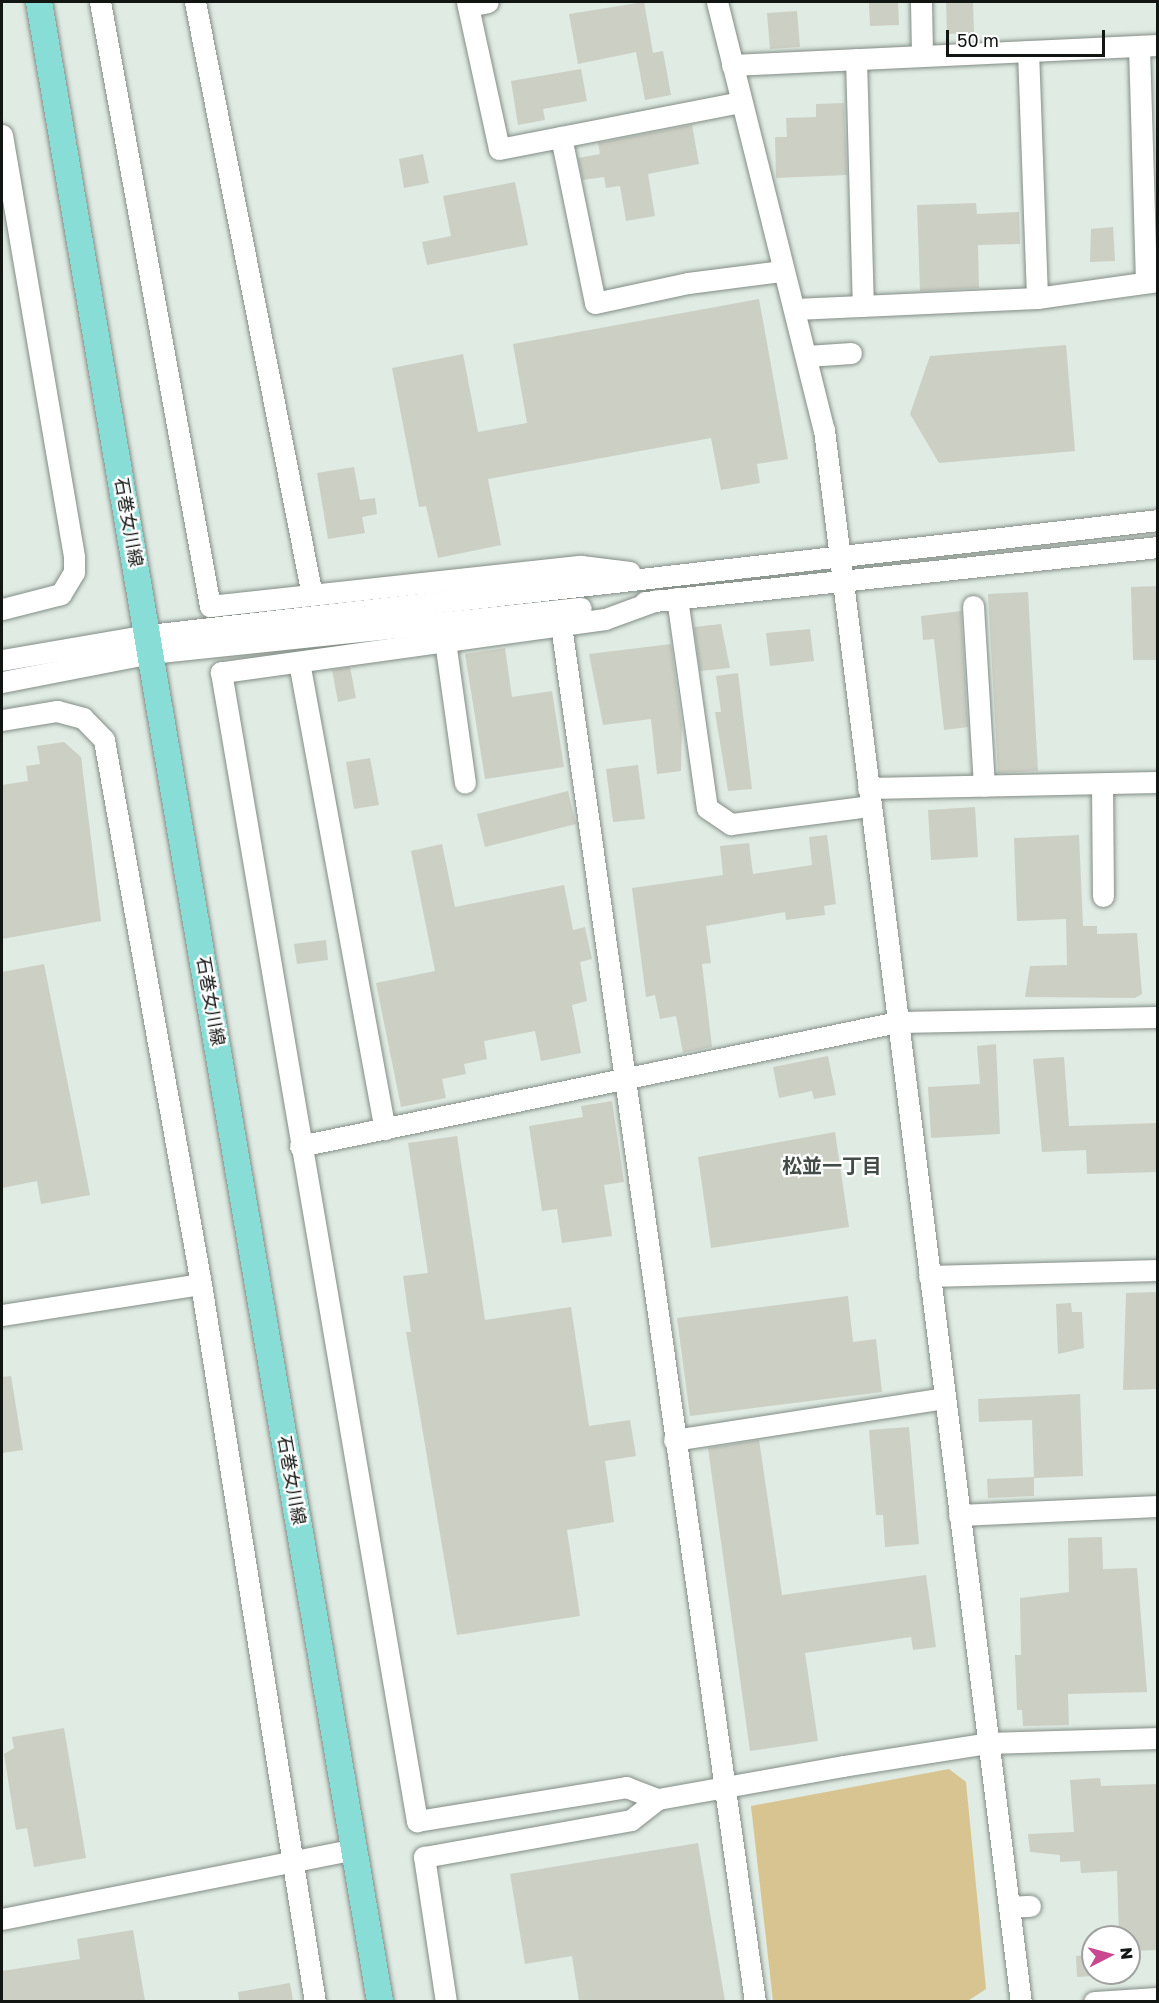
<!DOCTYPE html>
<html>
<head>
<meta charset="utf-8">
<style>
	body { margin:0 }
	#map { position:relative; width:1159px; height:2003px; overflow:hidden; background:#dfebe3; font-family:"Golos Text","Noto Sans JP",sans-serif }
	div>[style] { position:absolute }
	[style*='--x'] { left:calc(var(--x)*1px); top:calc(var(--y)*1px); width:calc(var(--w)*1px); rotate:calc(var(--a)*1deg) }
	.green>* { inset:0; background:#d8c490 }
	.building>* { inset:0; background:#cccfc4 }
	.roads { filter:drop-shadow(0 0 2px #838d86) drop-shadow(0 0 2px #838d86) }
	.minor>* { height:21px; margin:-10.5px; padding:0 10.5px; transform-origin:10.5px; border-radius:10.5px; background:#fff }
	.major>* { height:26px; margin:-13px; padding:0 13px; transform-origin:13px; border-radius:13px; background:#89ddd7 }
	span { translate:-50% -50%; white-space:nowrap; text-align:center; line-height:1.15; -webkit-text-stroke:4.5px #fff; paint-order:stroke }
	.street-label { font-size:18px; color:#121613 }
	.neighbourhood-label { font-size:20px; color:#424b45; font-weight:700 }
	.frame { position:absolute; inset:0; border:3px solid #121613; pointer-events:none }
	.north { position:absolute; left:1081px; top:1925px; width:60px; height:60px; box-sizing:border-box; background:#fff; border:2px solid #a0a2a1; border-radius:50%; rotate:84deg; font-size:16px; font-weight:700; line-height:24px; text-align:center; color:#121613 }
	.north::after { content:''; display:block; margin:auto; width:21px; height:27px; background:#c94891; clip-path:polygon(50% 0,100% 100%,50% 72%,0 100%) }
	.scale { position:absolute; left:946px; top:30px; width:159px; height:27px; box-sizing:border-box; border:3px solid #121613; border-top:0; padding-left:8px; font-size:18px; line-height:21px; white-space:nowrap; color:#121613; -webkit-text-stroke:4px #fff; paint-order:stroke }
</style>
</head>
<body>
<div id="map">
	<div class="green">
		<div style="clip-path:polygon(949px 1769px,966px 1782px,986px 1989px,966px 2002px,773px 2001px,751px 1806px)"></div>
	</div>
	<div class="building">
		<div style="clip-path:polygon(644px 2px,653px 53px,663px 51px,671px 95px,645px 100px,636px 52px,578px 64px,569px 14px)"></div>
		<div style="clip-path:polygon(869px 2px,898px 2px,899px 25px,870px 26px)"></div>
		<div style="clip-path:polygon(946px 2px,973px 2px,974px 33px,947px 34px)"></div>
		<div style="clip-path:polygon(797px 11px,800px 47px,770px 49px,767px 13px)"></div>
		<div style="clip-path:polygon(581px 69px,587px 101px,543px 109px,545px 120px,518px 125px,511px 81px)"></div>
		<div style="clip-path:polygon(844px 103px,847px 175px,776px 178px,775px 137px,787px 137px,786px 118px,816px 117px,816px 104px)"></div>
		<div style="clip-path:polygon(692px 125px,699px 164px,648px 174px,655px 216px,626px 221px,620px 186px,606px 188px,604px 177px,583px 180px,578px 158px,600px 154px,598px 143px)"></div>
		<div style="clip-path:polygon(423px 154px,429px 183px,404px 188px,399px 159px)"></div>
		<div style="clip-path:polygon(515px 182px,528px 245px,427px 265px,422px 242px,451px 236px,443px 196px)"></div>
		<div style="clip-path:polygon(976px 203px,977px 214px,1019px 212px,1020px 244px,978px 245px,979px 288px,920px 291px,917px 205px)"></div>
		<div style="clip-path:polygon(1113px 227px,1115px 261px,1090px 262px,1091px 229px)"></div>
		<div style="clip-path:polygon(759px 299px,788px 459px,757px 464px,760px 483px,721px 490px,711px 438px,488px 479px,501px 545px,438px 558px,426px 506px,419px 507px,392px 368px,463px 354px,478px 432px,527px 423px,513px 344px)"></div>
		<div style="clip-path:polygon(1066px 345px,1075px 451px,939px 463px,910px 414px,930px 356px)"></div>
		<div style="clip-path:polygon(354px 467px,360px 500px,375px 498px,377px 514px,362px 517px,365px 533px,328px 539px,317px 473px)"></div>
		<div style="clip-path:polygon(1158px 586px,1158px 660px,1133px 660px,1131px 587px)"></div>
		<div style="clip-path:polygon(1028px 592px,1038px 771px,998px 773px,988px 594px)"></div>
		<div style="clip-path:polygon(961px 611px,968px 727px,944px 730px,934px 639px,923px 640px,921px 616px)"></div>
		<div style="clip-path:polygon(721px 624px,730px 668px,700px 671px,694px 627px)"></div>
		<div style="clip-path:polygon(810px 629px,814px 661px,770px 666px,766px 633px)"></div>
		<div style="clip-path:polygon(671px 644px,682px 726px,681px 771px,657px 774px,651px 719px,603px 725px,589px 654px)"></div>
		<div style="clip-path:polygon(505px 648px,512px 697px,552px 691px,564px 767px,485px 779px,465px 654px)"></div>
		<div style="clip-path:polygon(350px 667px,356px 698px,338px 702px,332px 670px)"></div>
		<div style="clip-path:polygon(738px 673px,752px 789px,728px 791px,715px 712px,721px 712px,716px 676px)"></div>
		<div style="clip-path:polygon(64px 742px,81px 757px,101px 921px,2px 939px,2px 785px,28px 781px,26px 766px,40px 764px,37px 746px)"></div>
		<div style="clip-path:polygon(370px 758px,379px 805px,354px 809px,346px 762px)"></div>
		<div style="clip-path:polygon(638px 765px,645px 819px,613px 822px,606px 769px)"></div>
		<div style="clip-path:polygon(568px 791px,576px 824px,485px 847px,477px 814px)"></div>
		<div style="clip-path:polygon(975px 807px,978px 857px,931px 860px,928px 810px)"></div>
		<div style="clip-path:polygon(827px 835px,836px 904px,824px 906px,825px 915px,786px 920px,785px 912px,706px 926px,711px 963px,702px 964px,712px 1047px,683px 1053px,676px 1016px,660px 1019px,655px 995px,646px 997px,632px 888px,723px 875px,720px 846px,749px 843px,753px 874px,812px 865px,809px 837px)"></div>
		<div style="clip-path:polygon(1079px 835px,1083px 926px,1097px 926px,1097px 934px,1137px 933px,1142px 994px,1135px 998px,1025px 997px,1030px 966px,1067px 965px,1066px 919px,1017px 921px,1014px 838px)"></div>
		<div style="clip-path:polygon(442px 844px,455px 907px,564px 885px,573px 930px,585px 927px,592px 959px,580px 962px,587px 1001px,572px 1005px,581px 1053px,541px 1061px,535px 1031px,484px 1041px,487px 1059px,464px 1064px,466px 1074px,442px 1079px,446px 1098px,401px 1107px,376px 983px,435px 971px,411px 851px)"></div>
		<div style="clip-path:polygon(326px 940px,328px 960px,297px 964px,294px 944px)"></div>
		<div style="clip-path:polygon(44px 964px,90px 1195px,41px 1204px,37px 1181px,2px 1188px,2px 972px)"></div>
		<div style="clip-path:polygon(996px 1044px,1000px 1134px,931px 1138px,928px 1087px,980px 1084px,977px 1046px)"></div>
		<div style="clip-path:polygon(828px 1056px,836px 1095px,814px 1099px,812px 1091px,779px 1098px,773px 1067px)"></div>
		<div style="clip-path:polygon(1064px 1057px,1069px 1126px,1158px 1123px,1158px 1172px,1087px 1174px,1086px 1150px,1042px 1152px,1033px 1059px)"></div>
		<div style="clip-path:polygon(612px 1101px,624px 1182px,604px 1185px,612px 1236px,562px 1243px,557px 1209px,542px 1211px,529px 1126px,583px 1117px,581px 1106px)"></div>
		<div style="clip-path:polygon(835px 1132px,849px 1227px,711px 1248px,698px 1157px)"></div>
		<div style="clip-path:polygon(457px 1136px,485px 1320px,571px 1307px,589px 1426px,630px 1420px,636px 1456px,605px 1461px,614px 1522px,567px 1530px,580px 1616px,457px 1635px,406px 1332px,411px 1332px,403px 1276px,428px 1273px,408px 1143px)"></div>
		<div style="clip-path:polygon(1156px 1292px,1158px 1389px,1123px 1390px,1126px 1293px)"></div>
		<div style="clip-path:polygon(848px 1296px,853px 1342px,876px 1339px,882px 1392px,690px 1416px,677px 1318px)"></div>
		<div style="clip-path:polygon(1071px 1303px,1072px 1312px,1082px 1312px,1084px 1348px,1058px 1354px,1056px 1304px)"></div>
		<div style="clip-path:polygon(11px 1376px,23px 1450px,2px 1453px,2px 1377px)"></div>
		<div style="clip-path:polygon(1080px 1394px,1083px 1476px,1034px 1478px,1032px 1420px,979px 1422px,978px 1399px)"></div>
		<div style="clip-path:polygon(909px 1427px,919px 1544px,885px 1547px,883px 1515px,876px 1515px,869px 1430px)"></div>
		<div style="clip-path:polygon(759px 1440px,782px 1595px,926px 1575px,936px 1647px,913px 1650px,911px 1637px,805px 1653px,818px 1741px,750px 1751px,708px 1448px)"></div>
		<div style="clip-path:polygon(1034px 1477px,1034px 1496px,988px 1498px,987px 1479px)"></div>
		<div style="clip-path:polygon(1102px 1537px,1103px 1569px,1137px 1568px,1147px 1692px,1068px 1694px,1069px 1725px,1023px 1726px,1022px 1710px,1017px 1710px,1015px 1655px,1021px 1655px,1020px 1598px,1069px 1592px,1068px 1538px)"></div>
		<div style="clip-path:polygon(64px 1728px,86px 1858px,34px 1867px,27px 1828px,16px 1830px,4px 1754px,14px 1748px,12px 1737px)"></div>
		<div style="clip-path:polygon(1100px 1778px,1101px 1786px,1158px 1784px,1158px 1950px,1129px 1951px,1129px 1937px,1119px 1937px,1117px 1871px,1081px 1873px,1080px 1861px,1060px 1862px,1060px 1855px,1030px 1852px,1028px 1834px,1074px 1832px,1070px 1780px)"></div>
		<div style="clip-path:polygon(698px 1843px,725px 2001px,579px 2001px,572px 1956px,525px 1964px,510px 1874px)"></div>
		<div style="clip-path:polygon(133px 1930px,145px 2001px,2px 2001px,2px 1971px,80px 1959px,77px 1939px)"></div>
		<div style="clip-path:polygon(1093px 1955px,1093px 1976px,1077px 1977px,1076px 1956px)"></div>
		<div style="clip-path:polygon(290px 1983px,293px 2001px,239px 2001px,238px 1992px)"></div>
	</div>
	<div class="roads">
		<div class="minor">
			<div style="--x:100;--y:2;--w:614;--a:79.68"></div>
			<div style="--x:210;--y:606;--w:373;--a:-6.2"></div>
			<div style="--x:581;--y:566;--w:49;--a:7"></div>
			<div style="--x:195;--y:2;--w:604;--a:78.84"></div>
			<div style="--x:467;--y:2;--w:150;--a:77.7"></div>
			<div style="--x:499;--y:149;--w:246;--a:-11"></div>
			<div style="--x:717;--y:2;--w:441;--a:76"></div>
			<div style="--x:824;--y:430;--w:1584;--a:82.86"></div>
			<div style="--x:921;--y:2;--w:54;--a:88.9"></div>
			<div style="--x:468;--y:6;--w:20;--a:-11"></div>
			<div style="--x:1139;--y:46;--w:235;--a:88.3"></div>
			<div style="--x:1028;--y:51;--w:247;--a:87.9"></div>
			<div style="--x:856;--y:59;--w:247;--a:88.4"></div>
			<div style="--x:732;--y:65;--w:426;--a:-2.7"></div>
			<div style="--x:2;--y:135;--w:428;--a:80.3"></div>
			<div style="--x:74;--y:557;--w:15;--a:90"></div>
			<div style="--x:74;--y:572;--w:26;--a:121"></div>
			<div style="--x:61;--y:594;--w:61;--a:165.7"></div>
			<div style="--x:561;--y:137;--w:169;--a:78.4"></div>
			<div style="--x:595;--y:303;--w:95;--a:-12.1"></div>
			<div style="--x:688;--y:283;--w:95;--a:-7.3"></div>
			<div style="--x:795;--y:309;--w:242;--a:-2.6"></div>
			<div style="--x:1037;--y:298;--w:122;--a:-8"></div>
			<div style="--x:807;--y:356;--w:44;--a:-3.9"></div>
			<div style="--x:677;--y:598;--w:212;--a:81.9"></div>
			<div style="--x:707;--y:808;--w:29;--a:34"></div>
			<div style="--x:731;--y:824;--w:140;--a:-7.4"></div>
			<div style="--x:657;--y:600;--w:55;--a:159.9"></div>
			<div style="--x:605;--y:619;--w:388;--a:172.1"></div>
			<div style="--x:221;--y:672;--w:1166;--a:80.32"></div>
			<div style="--x:417;--y:1821;--w:212;--a:-9.2"></div>
			<div style="--x:626;--y:1787;--w:34;--a:21"></div>
			<div style="--x:645;--y:602;--w:516;--a:-6.12"></div>
			<div style="--x:973;--y:606;--w:180;--a:86.5"></div>
			<div style="--x:561;--y:625;--w:1391;--a:81.98"></div>
			<div style="--x:445;--y:641;--w:143;--a:82"></div>
			<div style="--x:2;--y:660;--w:149;--a:-9.7"></div>
			<div style="--x:149;--y:635;--w:1016;--a:-6.5"></div>
			<div style="--x:299;--y:662;--w:475;--a:79.6"></div>
			<div style="--x:2;--y:682;--w:152;--a:-11"></div>
			<div style="--x:151;--y:653;--w:432;--a:-6"></div>
			<div style="--x:2;--y:720;--w:56;--a:-9.3"></div>
			<div style="--x:57;--y:711;--w:27;--a:15"></div>
			<div style="--x:83;--y:718;--w:30;--a:46"></div>
			<div style="--x:104;--y:740;--w:553;--a:79.89"></div>
			<div style="--x:201;--y:1284;--w:727;--a:80.98"></div>
			<div style="--x:1102;--y:784;--w:112;--a:89.5"></div>
			<div style="--x:868;--y:788;--w:290;--a:-1.2"></div>
			<div style="--x:300;--y:1146;--w:610;--a:-11.73"></div>
			<div style="--x:897;--y:1022;--w:261;--a:-1.1"></div>
			<div style="--x:929;--y:1276;--w:229;--a:-1.5"></div>
			<div style="--x:2;--y:1315;--w:201;--a:-8.9"></div>
			<div style="--x:674;--y:1440;--w:274;--a:-8.8"></div>
			<div style="--x:959;--y:1515;--w:199;--a:-2.6"></div>
			<div style="--x:1009;--y:1907;--w:21;--a:-3"></div>
			<div style="--x:2;--y:1919;--w:360;--a:-11.2"></div>
			<div style="--x:446;--y:2002;--w:147;--a:-98.6"></div>
			<div style="--x:424;--y:1857;--w:210;--a:-10.1"></div>
			<div style="--x:631;--y:1820;--w:34;--a:-38"></div>
			<div style="--x:658;--y:1799;--w:188;--a:-10.1"></div>
			<div style="--x:843;--y:1766;--w:147;--a:-9"></div>
			<div style="--x:988;--y:1743;--w:170;--a:-1.7"></div>
			<div style="--x:1094;--y:2002;--w:64;--a:-3.6"></div>
		</div>
		<div class="major">
			<div style="--x:39;--y:2;--w:2029;--a:80.32"></div>
		</div>
	</div>
	<div class="street-label">
		<span style="left:129px;top:522px;rotate:80deg">石巻女川線</span>
		<span style="left:211px;top:1001px;rotate:80deg">石巻女川線</span>
		<span style="left:292px;top:1480px;rotate:80deg">石巻女川線</span>
	</div>
	<div class="neighbourhood-label">
		<span style="left:832px;top:1165px">松並一丁目</span>
	</div>
	<div class="frame"></div>
	<div class="north">N</div>
	<div class="scale">50 m</div>
</div>
</body>
</html>
